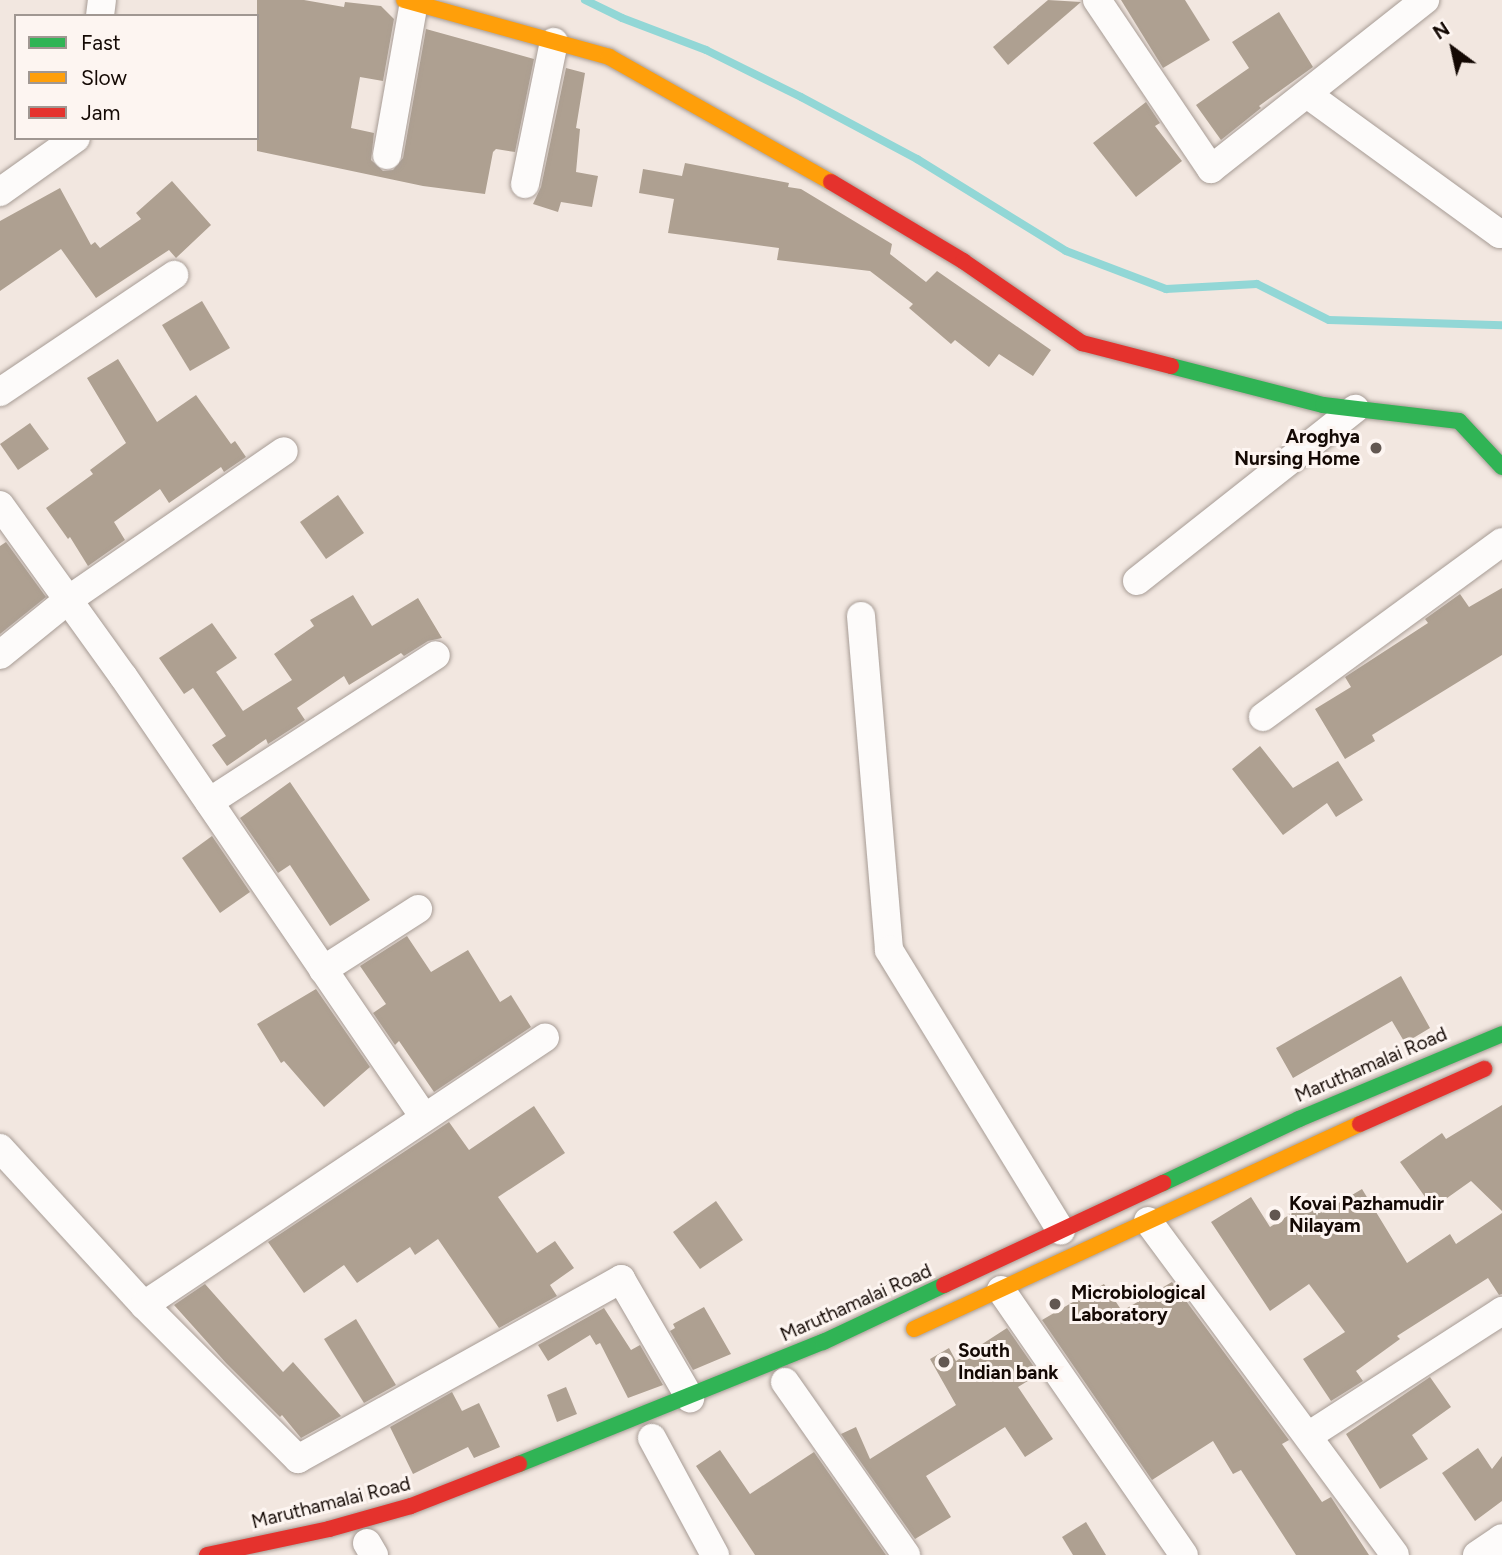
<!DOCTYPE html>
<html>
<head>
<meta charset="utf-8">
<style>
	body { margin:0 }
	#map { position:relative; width:1502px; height:1555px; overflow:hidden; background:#f2e7e0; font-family:Figtree,sans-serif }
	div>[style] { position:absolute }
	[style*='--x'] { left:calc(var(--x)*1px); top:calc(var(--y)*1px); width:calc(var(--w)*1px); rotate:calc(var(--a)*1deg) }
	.stream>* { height:8px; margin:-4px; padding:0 4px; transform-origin:4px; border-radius:4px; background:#92d7d6 }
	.building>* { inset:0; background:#aea091 }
	.roads { filter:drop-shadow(0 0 2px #a79c95) drop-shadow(0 0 2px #a79c95) }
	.street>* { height:28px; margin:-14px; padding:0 14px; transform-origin:14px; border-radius:14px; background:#fdfbfa }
	.fast>* { height:16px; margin:-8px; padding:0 8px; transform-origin:8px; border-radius:8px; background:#30b455 }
	.slow>* { height:16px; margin:-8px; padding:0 8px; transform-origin:8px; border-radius:8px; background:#ff9f0a }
	.jam>* { height:16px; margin:-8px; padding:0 8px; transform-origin:8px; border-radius:8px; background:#e5322d }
	.dots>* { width:19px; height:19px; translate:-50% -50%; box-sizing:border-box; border:4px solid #fdf5f1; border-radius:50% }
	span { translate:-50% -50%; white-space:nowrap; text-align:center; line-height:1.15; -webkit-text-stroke:6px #fdf5f1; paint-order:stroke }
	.poi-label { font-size:19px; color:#140904; font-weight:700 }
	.right { translate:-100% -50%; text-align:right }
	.left { translate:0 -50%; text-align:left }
	.street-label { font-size:19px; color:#140904 }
	.legend { position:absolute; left:14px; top:14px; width:245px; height:126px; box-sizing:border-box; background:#fdf5f1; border:2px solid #a09792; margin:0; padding:9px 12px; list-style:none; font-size:21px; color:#140904 }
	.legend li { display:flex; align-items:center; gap:14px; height:35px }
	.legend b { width:35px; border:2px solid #a09792 }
	.north { position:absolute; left:1418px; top:14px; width:70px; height:70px; -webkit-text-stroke:5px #fdf5f1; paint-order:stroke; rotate:327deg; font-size:19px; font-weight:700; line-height:28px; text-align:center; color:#140904 }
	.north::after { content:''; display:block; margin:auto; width:24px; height:32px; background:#140904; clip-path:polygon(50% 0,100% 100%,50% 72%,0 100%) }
</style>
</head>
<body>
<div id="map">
	<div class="stream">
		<div style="--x:585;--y:0;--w:41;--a:25.9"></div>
		<div style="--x:622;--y:18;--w:90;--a:20.9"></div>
		<div style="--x:706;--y:50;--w:106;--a:26.3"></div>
		<div style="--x:801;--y:97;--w:132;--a:28.1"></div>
		<div style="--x:917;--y:159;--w:175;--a:31.7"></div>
		<div style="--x:1066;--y:251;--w:107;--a:20.8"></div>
		<div style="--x:1166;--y:289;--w:91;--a:-3.1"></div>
		<div style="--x:1257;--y:284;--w:80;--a:26.6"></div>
		<div style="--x:1329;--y:320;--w:173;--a:1.7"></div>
	</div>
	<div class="building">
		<div style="clip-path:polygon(257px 0,304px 0,344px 7px,345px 2px,381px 6px,394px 19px,383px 81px,360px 77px,351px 128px,374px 133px,371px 160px,383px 171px,393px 170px,403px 158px,426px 29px,534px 59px,515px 152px,496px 149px,493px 152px,485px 194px,423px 186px,257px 151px)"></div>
		<div style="clip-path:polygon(1048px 0,1081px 2px,1008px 65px,993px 47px)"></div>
		<div style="clip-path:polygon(1121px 0,1185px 0,1210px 40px,1163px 68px)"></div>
		<div style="clip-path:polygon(1279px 12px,1313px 67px,1259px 106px,1261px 108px,1221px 140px,1196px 105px,1249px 68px,1232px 42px)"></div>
		<div style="clip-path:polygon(566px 68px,585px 73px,576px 128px,580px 129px,576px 172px,598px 176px,592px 207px,561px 202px,558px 212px,533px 204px,541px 187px)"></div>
		<div style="clip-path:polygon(1146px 102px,1160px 123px,1155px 126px,1182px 161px,1136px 197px,1093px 143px)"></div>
		<div style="clip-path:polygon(685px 163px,789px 183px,788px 187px,801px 189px,892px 244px,890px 254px,926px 282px,937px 271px,1051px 350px,1033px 376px,999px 354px,989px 367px,955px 340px,951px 344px,909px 308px,913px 304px,870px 271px,777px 260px,779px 248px,668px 233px,674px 199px,639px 193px,643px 169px,682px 176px)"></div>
		<div style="clip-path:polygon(172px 181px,211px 225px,176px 258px,169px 250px,96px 298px,61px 249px,0 291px,0 221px,60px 188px,91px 245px,95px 242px,100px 248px,141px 219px,136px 213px)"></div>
		<div style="clip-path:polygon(202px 301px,230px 348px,190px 371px,162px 325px)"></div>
		<div style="clip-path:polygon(118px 359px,157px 422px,196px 395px,231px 444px,235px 441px,246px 457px,224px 472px,221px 467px,169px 503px,160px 489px,114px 522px,125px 540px,88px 566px,70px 537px,68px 539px,46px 508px,93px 474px,90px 470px,126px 443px,87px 378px)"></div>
		<div style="clip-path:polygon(30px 423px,49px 449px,18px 470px,0 444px)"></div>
		<div style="clip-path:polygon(338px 495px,364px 533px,326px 559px,300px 522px)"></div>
		<div style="clip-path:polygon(6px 542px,46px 597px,0 634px,0 546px)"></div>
		<div style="clip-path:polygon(1502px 588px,1502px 655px,1372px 735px,1375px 741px,1345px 759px,1315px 709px,1351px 687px,1345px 677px,1428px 623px,1425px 619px,1460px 594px,1469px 607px)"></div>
		<div style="clip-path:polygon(353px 595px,372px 626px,418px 598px,442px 638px,428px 641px,404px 656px,401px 653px,349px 685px,344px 676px,297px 708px,305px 720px,268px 744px,266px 739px,227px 766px,212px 745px,226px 736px,193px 688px,184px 694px,159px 658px,212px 623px,237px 658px,216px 672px,243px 711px,292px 680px,274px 654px,314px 626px,310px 620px)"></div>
		<div style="clip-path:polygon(1260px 746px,1293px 788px,1338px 761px,1363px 800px,1336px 817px,1327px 803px,1283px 835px,1232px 769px)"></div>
		<div style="clip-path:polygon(290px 782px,370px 900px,330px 926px,290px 865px,278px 873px,240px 818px)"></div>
		<div style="clip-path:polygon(212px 836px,250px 892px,220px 913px,182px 858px)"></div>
		<div style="clip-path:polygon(407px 936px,431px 972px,468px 950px,500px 1002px,511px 995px,531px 1027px,434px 1092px,399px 1041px,395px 1045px,373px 1013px,386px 1004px,360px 966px)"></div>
		<div style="clip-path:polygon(1401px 976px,1430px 1028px,1405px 1043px,1392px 1021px,1293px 1078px,1276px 1048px)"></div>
		<div style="clip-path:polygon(316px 989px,370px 1067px,324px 1107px,284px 1061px,281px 1063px,257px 1024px)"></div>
		<div style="clip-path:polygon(1502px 1105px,1502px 1211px,1471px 1181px,1433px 1208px,1400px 1162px,1442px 1133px,1446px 1139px)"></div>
		<div style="clip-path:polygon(534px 1106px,565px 1153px,498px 1197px,537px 1253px,555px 1241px,574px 1268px,550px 1285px,557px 1296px,499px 1328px,438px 1239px,415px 1255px,410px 1247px,357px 1283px,344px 1265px,304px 1293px,268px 1242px,449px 1122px,469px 1150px)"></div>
		<div style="clip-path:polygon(1362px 1189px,1407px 1263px,1450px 1234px,1456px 1244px,1502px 1213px,1502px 1294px,1499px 1295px,1488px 1278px,1397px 1336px,1400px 1339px,1356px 1371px,1363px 1381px,1331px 1401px,1303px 1359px,1345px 1332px,1309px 1284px,1270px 1311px,1211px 1222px,1251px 1197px,1270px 1227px,1313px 1200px,1322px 1213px)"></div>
		<div style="clip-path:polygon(716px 1201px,743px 1240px,700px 1269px,673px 1232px)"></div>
		<div style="clip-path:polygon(1172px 1282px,1289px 1440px,1282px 1444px,1322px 1502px,1331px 1497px,1369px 1555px,1296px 1555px,1241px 1470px,1233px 1474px,1213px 1441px,1152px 1480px,1042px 1320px,1104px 1284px,1122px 1311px)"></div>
		<div style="clip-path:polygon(205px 1284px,283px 1372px,293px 1362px,341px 1416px,301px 1438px,282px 1415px,280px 1417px,226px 1363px,174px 1305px)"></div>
		<div style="clip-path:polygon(704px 1307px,731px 1354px,693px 1370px,670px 1331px,675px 1328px,673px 1324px)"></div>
		<div style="clip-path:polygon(604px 1308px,631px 1350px,640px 1345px,663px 1385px,628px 1398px,600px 1343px,596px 1345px,590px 1335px,548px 1361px,538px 1345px)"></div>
		<div style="clip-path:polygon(356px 1319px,396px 1385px,364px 1403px,324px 1339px)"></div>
		<div style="clip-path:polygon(1007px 1328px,1039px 1374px,1018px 1387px,1053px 1439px,1025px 1457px,1005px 1427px,926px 1476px,951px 1517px,915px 1539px,841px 1434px,856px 1427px,870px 1459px,956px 1405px,930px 1359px,949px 1348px,956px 1361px)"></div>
		<div style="clip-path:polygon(1430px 1377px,1451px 1407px,1412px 1435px,1428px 1459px,1380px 1489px,1346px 1434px)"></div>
		<div style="clip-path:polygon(566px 1387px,577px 1414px,557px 1422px,547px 1395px)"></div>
		<div style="clip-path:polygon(452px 1392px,462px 1411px,479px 1403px,500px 1447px,474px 1458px,468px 1447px,413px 1474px,390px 1427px)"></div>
		<div style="clip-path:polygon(1478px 1448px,1492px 1469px,1502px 1456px,1502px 1501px,1475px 1521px,1442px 1473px)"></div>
		<div style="clip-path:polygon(720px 1450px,750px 1494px,814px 1452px,886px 1555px,755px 1555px,696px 1466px)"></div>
		<div style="clip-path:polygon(1086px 1522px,1106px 1555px,1073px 1555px,1062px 1537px)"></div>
	</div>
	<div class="roads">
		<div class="street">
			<div style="--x:1097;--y:0;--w:204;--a:56"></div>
			<div style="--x:1211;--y:169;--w:273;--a:-38.3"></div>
			<div style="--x:100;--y:16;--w:16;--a:-83"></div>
			<div style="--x:1307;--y:94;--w:238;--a:36"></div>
			<div style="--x:1500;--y:234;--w:3;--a:-45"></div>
			<div style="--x:387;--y:155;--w:155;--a:-80"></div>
			<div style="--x:525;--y:184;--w:145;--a:-78.5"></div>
			<div style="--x:0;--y:192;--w:93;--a:-35.4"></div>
			<div style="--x:0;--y:392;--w:210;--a:-33.9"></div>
			<div style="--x:0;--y:505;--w:211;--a:54.3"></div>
			<div style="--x:123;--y:676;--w:534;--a:55.68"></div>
			<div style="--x:1137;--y:581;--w:278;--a:-38.3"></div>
			<div style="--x:861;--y:616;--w:335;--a:85.2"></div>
			<div style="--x:889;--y:950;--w:329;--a:58.5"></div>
			<div style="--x:0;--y:655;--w:87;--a:-39"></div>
			<div style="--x:68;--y:600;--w:262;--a:-34.6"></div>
			<div style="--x:1263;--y:717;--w:296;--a:-36.2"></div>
			<div style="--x:209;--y:802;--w:270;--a:-32.9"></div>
			<div style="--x:323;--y:970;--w:113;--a:-32.7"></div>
			<div style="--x:0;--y:1148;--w:213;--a:47.5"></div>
			<div style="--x:144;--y:1305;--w:218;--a:45"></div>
			<div style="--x:298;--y:1459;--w:370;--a:-29.1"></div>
			<div style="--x:621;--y:1279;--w:138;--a:59.9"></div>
			<div style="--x:1148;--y:1221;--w:415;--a:53.5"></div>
			<div style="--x:1001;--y:1290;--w:322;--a:55.4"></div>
			<div style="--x:144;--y:1305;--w:482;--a:-33.7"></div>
			<div style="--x:785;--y:1382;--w:211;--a:55"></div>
			<div style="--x:1308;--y:1436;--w:231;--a:-32.8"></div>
			<div style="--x:652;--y:1438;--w:133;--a:61.7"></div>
			<div style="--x:367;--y:1543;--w:14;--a:60"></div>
			<div style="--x:1477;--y:1555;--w:30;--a:-34"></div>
		</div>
		<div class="fast">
			<div style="--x:1171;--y:366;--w:157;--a:14.4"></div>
			<div style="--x:1323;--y:405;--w:137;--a:6.7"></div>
			<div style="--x:1459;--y:421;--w:63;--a:46.9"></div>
			<div style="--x:1163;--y:1183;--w:150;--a:-25.2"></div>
			<div style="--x:1299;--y:1119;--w:220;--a:-22.7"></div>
			<div style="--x:519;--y:1464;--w:328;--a:-21.9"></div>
			<div style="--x:823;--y:1342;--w:134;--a:-25.2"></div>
		</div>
		<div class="slow">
			<div style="--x:404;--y:0;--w:213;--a:15.5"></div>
			<div style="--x:609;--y:57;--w:255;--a:29.4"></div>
			<div style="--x:914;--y:1329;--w:491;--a:-24.7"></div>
		</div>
		<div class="jam">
			<div style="--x:831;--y:182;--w:154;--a:30.9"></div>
			<div style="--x:963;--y:261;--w:145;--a:34.6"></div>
			<div style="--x:1082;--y:343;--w:92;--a:14.5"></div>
			<div style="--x:1360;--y:1124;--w:136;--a:-23.9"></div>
			<div style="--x:944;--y:1285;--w:242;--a:-25"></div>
			<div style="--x:207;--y:1555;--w:125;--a:-12"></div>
			<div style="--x:329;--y:1529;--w:85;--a:-15.7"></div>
			<div style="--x:411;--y:1506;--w:116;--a:-21.3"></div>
		</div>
	</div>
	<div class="dots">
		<div style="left:1376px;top:448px;background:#625751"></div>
		<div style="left:1275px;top:1215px;background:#625751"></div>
		<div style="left:1055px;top:1304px;background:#625751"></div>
		<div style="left:944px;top:1362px;background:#625751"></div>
	</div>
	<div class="poi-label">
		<span class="right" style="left:1360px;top:448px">Aroghya<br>Nursing Home</span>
		<span class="left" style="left:1289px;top:1215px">Kovai Pazhamudir<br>Nilayam</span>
		<span class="left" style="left:1071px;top:1304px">Microbiological<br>Laboratory</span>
		<span class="left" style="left:958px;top:1362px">South<br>Indian bank</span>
	</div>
	<div class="street-label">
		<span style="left:1371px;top:1065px;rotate:-23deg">Maruthamalai Road</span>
		<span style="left:856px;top:1303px;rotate:-24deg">Maruthamalai Road</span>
		<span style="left:331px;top:1503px;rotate:-14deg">Maruthamalai Road</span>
	</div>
	<ul class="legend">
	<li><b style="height:9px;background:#30b455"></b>Fast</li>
	<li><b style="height:9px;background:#ff9f0a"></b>Slow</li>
	<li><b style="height:9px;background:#e5322d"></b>Jam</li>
	</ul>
	<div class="north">N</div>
</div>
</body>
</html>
